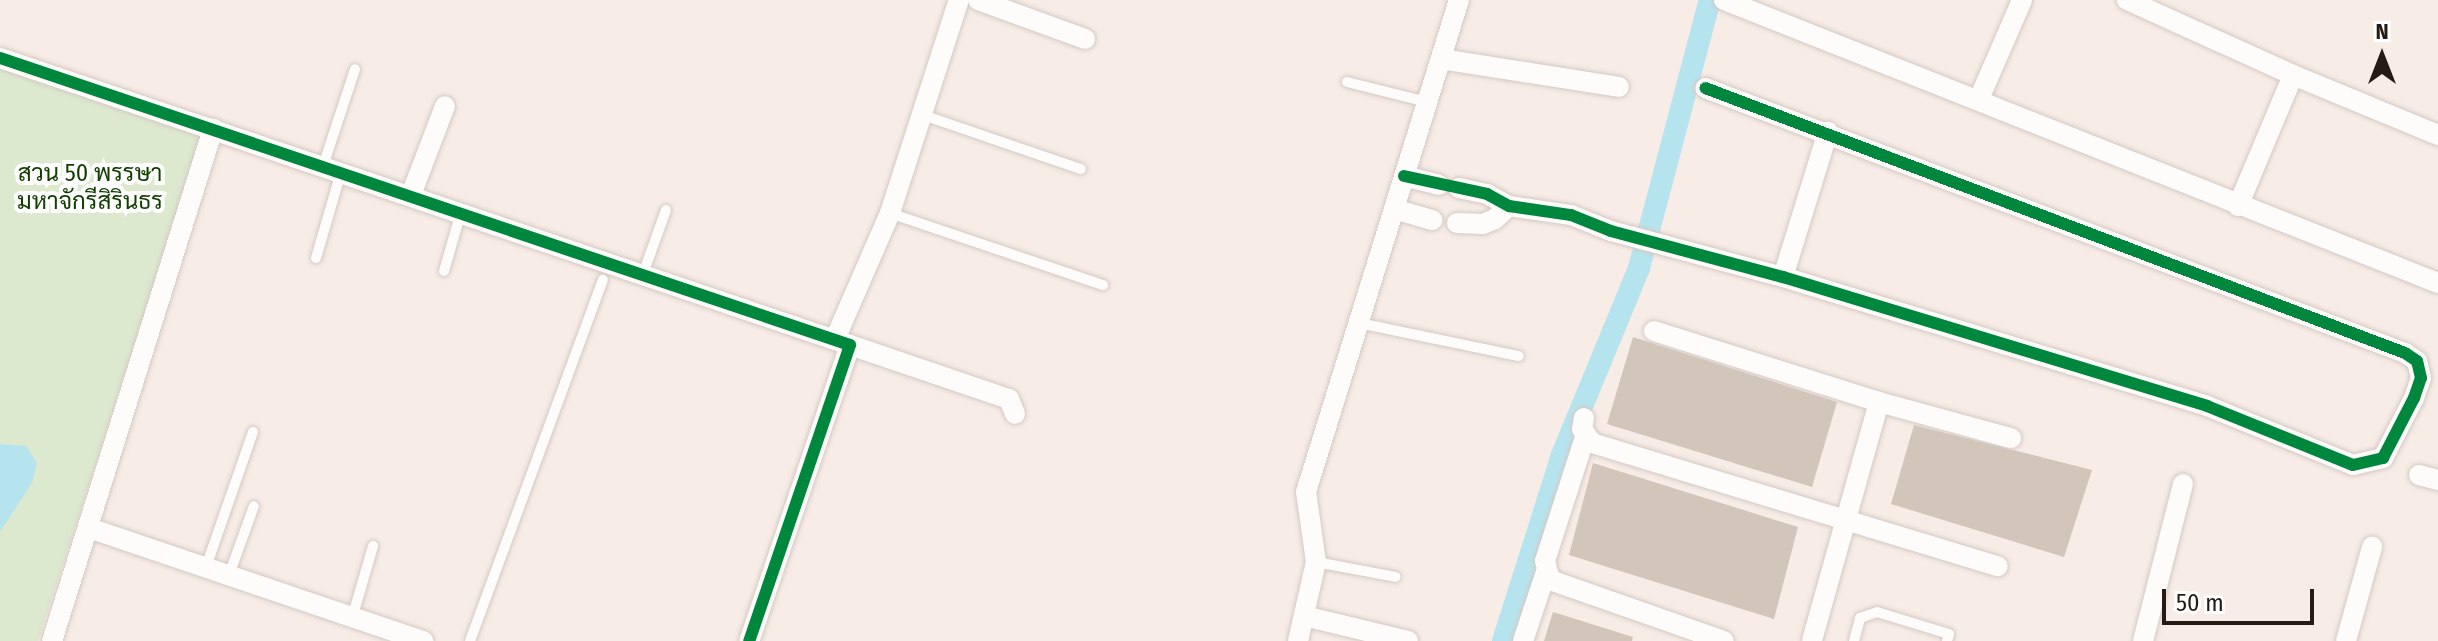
<!DOCTYPE html>
<html>
<head>
<meta charset="utf-8">
<style>
	body { margin:0 }
	#map { position:relative; width:2438px; height:641px; overflow:hidden; background:#f7ece6; font-family:"Fira Sans Condensed",Sarabun,sans-serif }
	div>[style] { position:absolute }
	[style*='--x'] { left:calc(var(--x)*1px); top:calc(var(--y)*1px); width:calc(var(--w)*1px); rotate:calc(var(--a)*1deg) }
	.green>* { inset:0; background:#dce9cf }
	.water>* { inset:0; background:#b6e4ee }
	.canal>* { height:22px; margin:-11px; padding:0 11px; transform-origin:11px; border-radius:11px; background:#b6e4ee }
	.building>* { inset:0; background:#d2c6bb }
	.roads { filter:drop-shadow(0 0 2px #d4c9c2) drop-shadow(0 0 2px #d4c9c2) }
	.lane>* { height:10px; margin:-5px; padding:0 5px; transform-origin:5px; border-radius:5px; background:#fefcfb }
	.street>* { height:20px; margin:-10px; padding:0 10px; transform-origin:10px; border-radius:10px; background:#fefcfb }
	.cycleway>* { height:12px; margin:-6px; padding:0 6px; transform-origin:6px; border-radius:6px; background:#00873e }
	span { translate:-50% -50%; white-space:nowrap; text-align:center; line-height:1.15; -webkit-text-stroke:8px #fff; paint-order:stroke }
	.park-label { font-size:24px; color:#123f00 }
	.north { position:absolute; left:2342px; top:16px; width:80px; height:80px; -webkit-text-stroke:6px #fff; paint-order:stroke; rotate:0deg; font-size:22px; font-weight:700; line-height:32px; text-align:center; color:#261b13 }
	.north::after { content:''; display:block; margin:auto; width:28px; height:36px; background:#261b13; clip-path:polygon(50% 0,100% 100%,50% 72%,0 100%) }
	.scale { position:absolute; left:2162px; top:589px; width:152px; height:36px; box-sizing:border-box; border:4px solid #261b13; border-top:0; padding-left:10px; font-size:24px; line-height:28px; white-space:nowrap; color:#261b13; -webkit-text-stroke:6px #fff; paint-order:stroke }
</style>
</head>
<body>
<div id="map">
	<div class="green">
		<div style="clip-path:polygon(0 60px,205px 129px,38px 641px,0 641px)"></div>
	</div>
	<div class="water">
		<div style="clip-path:polygon(0 444px,26px 446px,37px 463px,32px 483px,0 532px)"></div>
	</div>
	<div class="canal">
		<div style="--x:1503;--y:641;--w:195;--a:-72.4"></div>
		<div style="--x:1562;--y:455;--w:202;--a:-67.6"></div>
		<div style="--x:1639;--y:268;--w:277;--a:-75.2"></div>
	</div>
	<div class="building">
		<div style="clip-path:polygon(1633px 337px,1837px 402px,1812px 487px,1607px 424px)"></div>
		<div style="clip-path:polygon(1914px 425px,2092px 470px,2064px 557px,1891px 504px)"></div>
		<div style="clip-path:polygon(1593px 463px,1798px 527px,1774px 619px,1569px 555px)"></div>
		<div style="clip-path:polygon(1553px 612px,1633px 637px,1632px 641px,1544px 641px)"></div>
	</div>
	<div class="roads">
		<div class="lane">
			<div style="--x:1347;--y:82;--w:82;--a:14"></div>
			<div style="--x:920;--y:114;--w:170;--a:18.9"></div>
			<div style="--x:323;--y:166;--w:102;--a:-71.7"></div>
			<div style="--x:890;--y:213;--w:225;--a:18.7"></div>
			<div style="--x:316;--y:258;--w:90;--a:-73.8"></div>
			<div style="--x:444;--y:271;--w:61;--a:-73.9"></div>
			<div style="--x:643;--y:274;--w:68;--a:-70.2"></div>
			<div style="--x:1359;--y:323;--w:163;--a:11.7"></div>
			<div style="--x:1316;--y:562;--w:81;--a:10.6"></div>
			<div style="--x:206;--y:567;--w:143;--a:-70.8"></div>
			<div style="--x:229;--y:575;--w:73;--a:-70.1"></div>
			<div style="--x:353;--y:615;--w:72;--a:-73.8"></div>
			<div style="--x:470;--y:641;--w:385;--a:-69.8"></div>
			<div style="--x:1854;--y:641;--w:24;--a:-75"></div>
			<div style="--x:1860;--y:618;--w:18;--a:-19"></div>
			<div style="--x:1877;--y:612;--w:75;--a:17"></div>
			<div style="--x:1949;--y:634;--w:7;--a:106"></div>
		</div>
		<div class="street">
			<div style="--x:978;--y:0;--w:114;--a:20"></div>
			<div style="--x:1724;--y:0;--w:768;--a:21.62"></div>
			<div style="--x:2127;--y:0;--w:182;--a:24.3"></div>
			<div style="--x:2293;--y:75;--w:157;--a:22.5"></div>
			<div style="--x:0;--y:58;--w:897;--a:18.66"></div>
			<div style="--x:850;--y:345;--w:313;--a:108.8"></div>
			<div style="--x:1441;--y:59;--w:180;--a:8.9"></div>
			<div style="--x:1979;--y:99;--w:108;--a:-66.5"></div>
			<div style="--x:1404;--y:176;--w:36;--a:14"></div>
			<div style="--x:1459;--y:188;--w:29;--a:12"></div>
			<div style="--x:1487;--y:194;--w:25;--a:29"></div>
			<div style="--x:1509;--y:206;--w:63;--a:8.3"></div>
			<div style="--x:1571;--y:215;--w:43;--a:21.8"></div>
			<div style="--x:1611;--y:231;--w:178;--a:15"></div>
			<div style="--x:1783;--y:277;--w:443;--a:16.9"></div>
			<div style="--x:2207;--y:406;--w:157;--a:22"></div>
			<div style="--x:2353;--y:465;--w:31;--a:-13"></div>
			<div style="--x:2383;--y:458;--w:68;--a:-62.7"></div>
			<div style="--x:2414;--y:398;--w:21;--a:-71"></div>
			<div style="--x:2421;--y:378;--w:17;--a:-103"></div>
			<div style="--x:2417;--y:361;--w:14;--a:-146"></div>
			<div style="--x:2405;--y:353;--w:748;--a:-159.26"></div>
			<div style="--x:411;--y:195;--w:95;--a:-69.1"></div>
			<div style="--x:2238;--y:206;--w:142;--a:-67.2"></div>
			<div style="--x:1394;--y:209;--w:40;--a:16"></div>
			<div style="--x:1457;--y:223;--w:26;--a:2"></div>
			<div style="--x:1483;--y:224;--w:13;--a:-23"></div>
			<div style="--x:1495;--y:219;--w:19;--a:-43"></div>
			<div style="--x:1783;--y:277;--w:152;--a:-72.8"></div>
			<div style="--x:1654;--y:331;--w:236;--a:17.5"></div>
			<div style="--x:1879;--y:402;--w:248;--a:105.7"></div>
			<div style="--x:835;--y:339;--w:137;--a:-66.4"></div>
			<div style="--x:890;--y:213;--w:224;--a:-72.1"></div>
			<div style="--x:850;--y:345;--w:168;--a:18.8"></div>
			<div style="--x:1009;--y:399;--w:16;--a:68"></div>
			<div style="--x:1879;--y:402;--w:137;--a:15.3"></div>
			<div style="--x:1584;--y:418;--w:11;--a:100"></div>
			<div style="--x:1582;--y:429;--w:17;--a:54"></div>
			<div style="--x:1592;--y:443;--w:424;--a:16.9"></div>
			<div style="--x:1585;--y:437;--w:130;--a:107.9"></div>
			<div style="--x:1545;--y:561;--w:20;--a:75"></div>
			<div style="--x:1550;--y:580;--w:184;--a:19.3"></div>
			<div style="--x:2419;--y:475;--w:20;--a:15"></div>
			<div style="--x:89;--y:528;--w:353;--a:18.7"></div>
			<div style="--x:1304;--y:616;--w:107;--a:13.5"></div>
			<div style="--x:52;--y:641;--w:537;--a:-72.54"></div>
			<div style="--x:1298;--y:641;--w:81;--a:-77.2"></div>
			<div style="--x:1316;--y:562;--w:71;--a:-98.1"></div>
			<div style="--x:1306;--y:492;--w:515;--a:-72.73"></div>
			<div style="--x:1523;--y:641;--w:73;--a:-71.6"></div>
			<div style="--x:2143;--y:641;--w:162;--a:-75.7"></div>
			<div style="--x:2346;--y:641;--w:98;--a:-74.5"></div>
		</div>
	</div>
	<div class="cycleway">
		<div style="--x:0;--y:58;--w:897;--a:18.66"></div>
		<div style="--x:850;--y:345;--w:313;--a:108.8"></div>
		<div style="--x:1404;--y:176;--w:85;--a:12.2"></div>
		<div style="--x:1487;--y:194;--w:25;--a:29"></div>
		<div style="--x:1509;--y:206;--w:63;--a:8.3"></div>
		<div style="--x:1571;--y:215;--w:43;--a:21.8"></div>
		<div style="--x:1611;--y:231;--w:178;--a:15"></div>
		<div style="--x:1783;--y:277;--w:443;--a:16.9"></div>
		<div style="--x:2207;--y:406;--w:157;--a:22"></div>
		<div style="--x:2353;--y:465;--w:31;--a:-13"></div>
		<div style="--x:2383;--y:458;--w:68;--a:-62.7"></div>
		<div style="--x:2414;--y:398;--w:21;--a:-71"></div>
		<div style="--x:2421;--y:378;--w:17;--a:-103"></div>
		<div style="--x:2417;--y:361;--w:14;--a:-146"></div>
		<div style="--x:2405;--y:353;--w:748;--a:-159.26"></div>
	</div>
	<div class="park-label">
		<span style="left:90px;top:188px">สวน 50 พรรษา<br>มหาจักรีสิรินธร</span>
	</div>
	<div class="north">N</div>
	<div class="scale">50 m</div>
</div>
</body>
</html>
